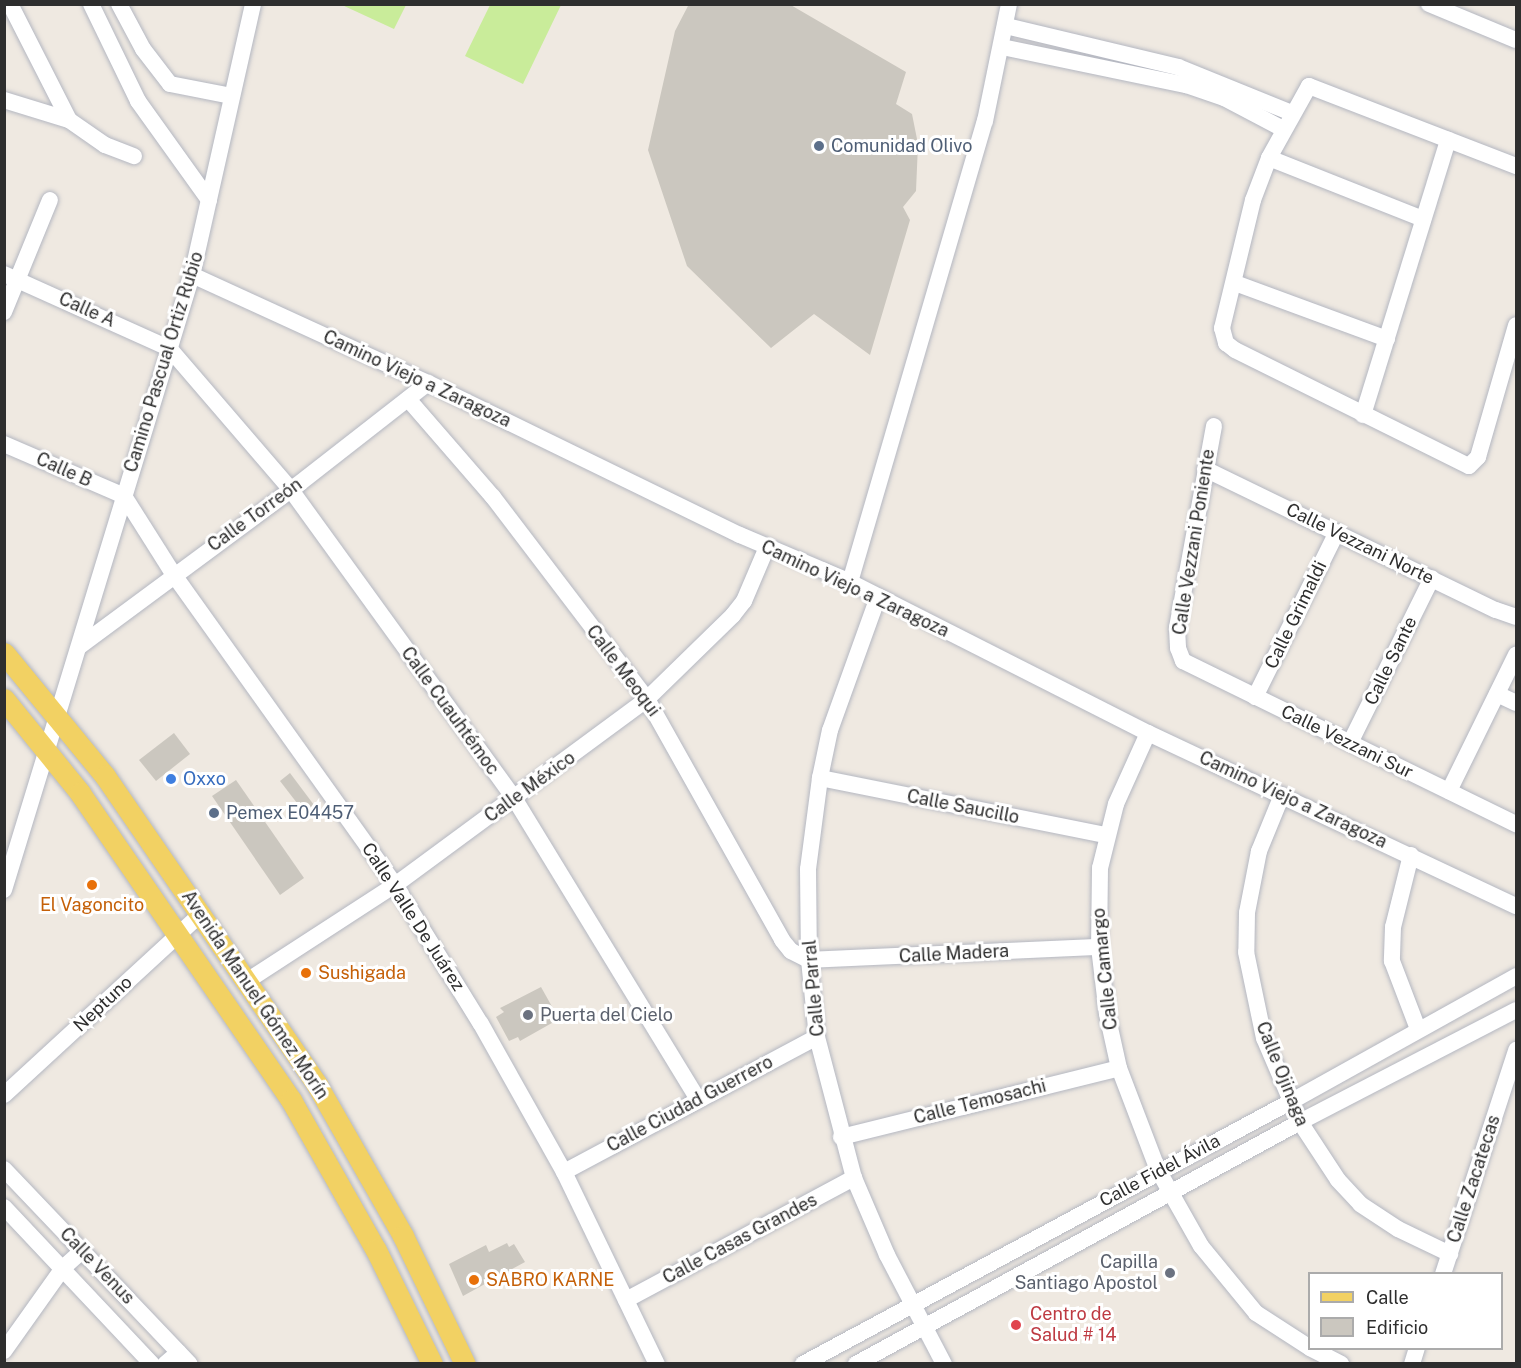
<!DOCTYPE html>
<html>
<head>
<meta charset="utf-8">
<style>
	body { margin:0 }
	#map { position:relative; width:1521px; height:1368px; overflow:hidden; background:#efe9e1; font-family:"Public Sans",sans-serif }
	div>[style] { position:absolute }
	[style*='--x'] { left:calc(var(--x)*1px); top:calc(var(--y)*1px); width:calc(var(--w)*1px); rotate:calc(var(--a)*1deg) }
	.pitch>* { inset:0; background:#c9ec9a }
	.building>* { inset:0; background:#cbc7bf }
	.roads { filter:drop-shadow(0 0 2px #b4b7c1) drop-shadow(0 0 2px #b4b7c1) }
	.minor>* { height:16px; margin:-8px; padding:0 8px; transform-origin:8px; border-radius:8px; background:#fff }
	.major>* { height:21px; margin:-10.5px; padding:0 10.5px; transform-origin:10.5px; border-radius:10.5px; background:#f2d163 }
	.dots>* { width:16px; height:16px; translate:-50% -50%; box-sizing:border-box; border:3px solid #fff; border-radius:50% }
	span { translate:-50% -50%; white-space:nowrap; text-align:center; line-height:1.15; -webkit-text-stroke:6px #fff; paint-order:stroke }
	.service-label { font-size:18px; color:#4e5e75 }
	.left { translate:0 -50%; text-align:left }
	.street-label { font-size:18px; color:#2e2e2e }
	.shop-label { font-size:18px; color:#366cbe }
	.food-label { font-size:18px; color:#c56008 }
	.worship-label { font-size:18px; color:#5b616d }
	.right { translate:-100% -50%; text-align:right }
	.health-label { font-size:18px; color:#be3a42 }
	.frame { position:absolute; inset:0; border:6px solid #2e2e2e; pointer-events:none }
	.legend { position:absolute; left:1308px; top:1272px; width:195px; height:78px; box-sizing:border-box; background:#fff; border:2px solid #ababab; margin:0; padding:8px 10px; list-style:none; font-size:18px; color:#2e2e2e }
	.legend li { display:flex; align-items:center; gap:12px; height:30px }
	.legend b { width:30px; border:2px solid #ababab }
</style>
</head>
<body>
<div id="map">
	<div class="pitch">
		<div style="clip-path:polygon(342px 5px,406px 5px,394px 29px)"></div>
		<div style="clip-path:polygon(490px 5px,561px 5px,523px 84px,465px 56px)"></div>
	</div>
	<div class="building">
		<div style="clip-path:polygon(689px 4px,789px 4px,906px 72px,896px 104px,912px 114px,918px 144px,916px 191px,903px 207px,910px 220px,870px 355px,814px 314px,771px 348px,687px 266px,648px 150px,675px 31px)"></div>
		<div style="clip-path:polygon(174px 733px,190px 754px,156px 781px,139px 760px)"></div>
		<div style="clip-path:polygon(290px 773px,317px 809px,307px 816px,280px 781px)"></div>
		<div style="clip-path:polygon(236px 780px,304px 878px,280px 895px,212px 796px)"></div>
		<div style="clip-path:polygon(541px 987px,559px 1019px,520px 1041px,518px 1037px,509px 1041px,496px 1017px,504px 1012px,500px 1008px)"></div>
		<div style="clip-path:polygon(507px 1243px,509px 1247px,514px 1244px,525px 1262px,463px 1296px,449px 1264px,486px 1245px,489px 1252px)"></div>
	</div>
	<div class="roads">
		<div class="minor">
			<div style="--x:10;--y:4;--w:130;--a:63"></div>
			<div style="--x:69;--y:120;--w:44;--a:34.8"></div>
			<div style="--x:105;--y:145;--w:31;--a:21"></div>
			<div style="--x:91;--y:4;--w:108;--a:64.1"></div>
			<div style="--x:138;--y:101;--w:122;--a:54.4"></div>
			<div style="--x:119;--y:4;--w:51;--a:61.9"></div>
			<div style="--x:143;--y:49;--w:44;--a:52.4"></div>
			<div style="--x:170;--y:84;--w:62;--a:11.1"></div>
			<div style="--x:1429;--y:4;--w:94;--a:22.5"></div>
			<div style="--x:1006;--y:26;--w:177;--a:13.4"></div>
			<div style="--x:1178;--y:67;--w:123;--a:22"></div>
			<div style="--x:1002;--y:47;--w:188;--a:11.7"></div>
			<div style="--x:1186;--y:85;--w:40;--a:18.9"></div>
			<div style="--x:1224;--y:98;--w:67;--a:27.7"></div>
			<div style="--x:4;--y:100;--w:68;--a:17.1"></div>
			<div style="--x:1269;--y:158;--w:166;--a:21.6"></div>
			<div style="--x:1516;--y:166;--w:222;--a:-158.9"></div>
			<div style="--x:1309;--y:86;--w:82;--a:119.1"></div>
			<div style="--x:1269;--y:158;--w:45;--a:110.9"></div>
			<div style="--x:1253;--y:200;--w:132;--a:103.6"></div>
			<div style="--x:1222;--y:328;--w:16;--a:75"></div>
			<div style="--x:1226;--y:343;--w:11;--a:38"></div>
			<div style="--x:1235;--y:350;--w:261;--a:26.4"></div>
			<div style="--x:1469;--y:466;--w:13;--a:-45"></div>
			<div style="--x:1478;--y:457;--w:137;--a:-73.9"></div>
			<div style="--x:4;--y:274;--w:181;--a:24.2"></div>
			<div style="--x:169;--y:348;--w:187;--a:49.3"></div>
			<div style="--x:291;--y:490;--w:380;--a:54.1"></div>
			<div style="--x:514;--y:798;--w:351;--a:58.6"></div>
			<div style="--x:192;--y:275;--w:260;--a:24.6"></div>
			<div style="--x:428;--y:383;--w:347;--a:26"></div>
			<div style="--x:740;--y:535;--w:120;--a:23.1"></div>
			<div style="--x:850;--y:582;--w:334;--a:26.9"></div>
			<div style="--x:1148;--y:733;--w:407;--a:25.2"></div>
			<div style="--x:1235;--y:283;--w:162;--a:20.2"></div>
			<div style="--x:4;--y:312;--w:121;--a:-67.7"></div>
			<div style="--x:408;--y:399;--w:130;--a:49.1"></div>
			<div style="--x:493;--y:497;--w:254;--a:52.7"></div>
			<div style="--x:647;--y:699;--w:276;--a:60.7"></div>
			<div style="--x:782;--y:940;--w:14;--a:51"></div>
			<div style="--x:791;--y:951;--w:20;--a:27"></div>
			<div style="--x:809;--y:960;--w:290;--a:-2.6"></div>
			<div style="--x:1363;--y:415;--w:288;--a:-72.8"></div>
			<div style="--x:1214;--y:426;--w:205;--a:100.4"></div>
			<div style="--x:1177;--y:628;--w:20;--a:87"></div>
			<div style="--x:1178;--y:648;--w:14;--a:69"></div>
			<div style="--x:1183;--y:661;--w:371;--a:26.1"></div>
			<div style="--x:4;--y:444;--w:131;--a:23.4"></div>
			<div style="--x:124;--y:496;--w:93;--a:57.7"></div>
			<div style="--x:174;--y:575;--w:381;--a:54.5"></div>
			<div style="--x:395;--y:885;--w:163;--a:58.3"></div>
			<div style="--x:481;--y:1024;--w:170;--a:60.7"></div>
			<div style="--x:564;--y:1172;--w:213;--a:64.2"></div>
			<div style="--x:1205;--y:469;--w:323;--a:25.9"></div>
			<div style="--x:1496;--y:610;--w:21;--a:19"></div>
			<div style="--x:850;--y:582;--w:480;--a:-73.7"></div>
			<div style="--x:985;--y:121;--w:119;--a:-78.4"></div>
			<div style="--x:878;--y:597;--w:141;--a:109.8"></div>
			<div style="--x:830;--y:730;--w:49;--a:101.8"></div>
			<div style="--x:820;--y:778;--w:92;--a:97.5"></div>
			<div style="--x:808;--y:869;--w:91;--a:89.4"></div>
			<div style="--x:809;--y:960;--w:77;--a:84.1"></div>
			<div style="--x:817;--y:1037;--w:146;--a:75.3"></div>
			<div style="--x:854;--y:1178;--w:84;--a:66.8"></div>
			<div style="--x:887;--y:1255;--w:123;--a:62.4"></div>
			<div style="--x:80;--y:646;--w:262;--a:-36.5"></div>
			<div style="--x:291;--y:490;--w:174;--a:-38"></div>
			<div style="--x:1497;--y:694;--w:21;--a:25"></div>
			<div style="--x:1255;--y:697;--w:184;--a:-63.6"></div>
			<div style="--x:1148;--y:733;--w:78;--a:114.3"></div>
			<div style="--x:1116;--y:804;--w:66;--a:104"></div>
			<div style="--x:1100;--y:868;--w:79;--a:90.7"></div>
			<div style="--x:1099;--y:947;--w:67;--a:83.2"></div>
			<div style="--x:1107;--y:1014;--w:55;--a:77.5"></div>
			<div style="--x:1119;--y:1068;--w:109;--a:69.1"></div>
			<div style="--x:1158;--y:1170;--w:87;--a:60.5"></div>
			<div style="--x:1201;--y:1246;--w:87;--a:50.6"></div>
			<div style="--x:1256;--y:1313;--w:64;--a:32.9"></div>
			<div style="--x:1350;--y:743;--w:184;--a:-63.6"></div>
			<div style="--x:820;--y:778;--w:291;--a:11.3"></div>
			<div style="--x:1449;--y:791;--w:152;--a:-63.8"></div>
			<div style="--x:1282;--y:795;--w:61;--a:112.3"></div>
			<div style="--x:1259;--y:851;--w:63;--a:101"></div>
			<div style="--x:1247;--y:913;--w:39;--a:91"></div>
			<div style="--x:1246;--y:952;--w:88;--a:78.2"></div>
			<div style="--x:1264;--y:1038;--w:91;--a:66.8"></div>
			<div style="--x:1300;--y:1122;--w:69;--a:56.8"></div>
			<div style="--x:1338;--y:1180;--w:33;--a:47"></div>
			<div style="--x:1360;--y:1204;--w:45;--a:33.3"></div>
			<div style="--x:1398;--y:1229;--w:58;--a:25.7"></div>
			<div style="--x:1411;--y:855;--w:74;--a:104"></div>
			<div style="--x:1393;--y:927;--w:34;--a:92"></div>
			<div style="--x:1392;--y:961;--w:73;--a:69.1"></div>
			<div style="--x:4;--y:890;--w:643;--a:-73"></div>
			<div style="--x:192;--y:275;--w:278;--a:-77.3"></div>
			<div style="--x:247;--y:981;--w:176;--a:-33"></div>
			<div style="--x:395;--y:885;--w:313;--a:-36.4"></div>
			<div style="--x:647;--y:699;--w:120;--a:-44.3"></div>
			<div style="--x:733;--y:615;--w:18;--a:-52"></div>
			<div style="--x:744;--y:601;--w:59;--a:-66.9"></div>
			<div style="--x:4;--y:1095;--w:269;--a:-42.6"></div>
			<div style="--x:841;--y:1137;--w:286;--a:-13.9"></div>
			<div style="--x:4;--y:1169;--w:269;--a:46.4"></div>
			<div style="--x:564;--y:1172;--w:287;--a:-28.1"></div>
			<div style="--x:4;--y:1207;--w:216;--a:46.7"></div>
			<div style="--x:1443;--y:1274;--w:236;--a:-71.9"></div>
			<div style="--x:626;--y:1300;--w:259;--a:-28.2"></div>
			<div style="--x:1310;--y:1348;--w:35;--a:27"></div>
			<div style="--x:4;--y:1351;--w:102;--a:-54.6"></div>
			<div style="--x:63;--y:1268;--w:25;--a:-42"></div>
			<div style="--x:165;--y:1364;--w:18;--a:-41"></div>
			<div style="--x:803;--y:1364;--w:553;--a:-28.28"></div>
			<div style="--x:1290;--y:1102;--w:259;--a:-29.1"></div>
			<div style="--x:856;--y:1364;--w:506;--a:-28.59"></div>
			<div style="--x:1300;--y:1122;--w:243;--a:-27.4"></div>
			<div style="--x:1412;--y:1364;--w:17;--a:-73"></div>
		</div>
		<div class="major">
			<div style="--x:4;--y:653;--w:159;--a:50.6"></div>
			<div style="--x:105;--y:776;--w:375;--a:55.5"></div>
			<div style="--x:317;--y:1085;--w:174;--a:60.3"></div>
			<div style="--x:403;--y:1236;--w:142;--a:64.2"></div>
			<div style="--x:4;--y:699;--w:121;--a:51"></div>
			<div style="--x:80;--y:793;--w:373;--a:55.5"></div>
			<div style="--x:291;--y:1100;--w:172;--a:60.5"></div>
			<div style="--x:376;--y:1250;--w:127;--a:63.8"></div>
		</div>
	</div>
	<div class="dots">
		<div style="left:819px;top:146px;background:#5c6f8a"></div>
		<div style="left:171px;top:779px;background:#3f7fe0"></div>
		<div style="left:214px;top:813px;background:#5c6f8a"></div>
		<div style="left:92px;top:885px;background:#e8710a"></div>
		<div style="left:306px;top:973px;background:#e8710a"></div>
		<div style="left:528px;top:1015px;background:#6b7280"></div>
		<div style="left:1170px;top:1273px;background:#6b7280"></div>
		<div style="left:474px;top:1280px;background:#e8710a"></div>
		<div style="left:1016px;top:1325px;background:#e0444e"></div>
	</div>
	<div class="service-label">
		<span class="left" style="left:831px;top:146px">Comunidad Olivo</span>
		<span class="left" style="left:226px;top:813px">Pemex E04457</span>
	</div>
	<div class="street-label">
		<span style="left:87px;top:310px;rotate:24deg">Calle A</span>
		<span style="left:164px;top:362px;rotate:-73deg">Camino Pascual Ortiz Rubio</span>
		<span style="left:417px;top:379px;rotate:25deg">Camino Viejo a Zaragoza</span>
		<span style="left:64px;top:470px;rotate:24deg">Calle B</span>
		<span style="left:255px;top:515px;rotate:-36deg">Calle Torreón</span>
		<span style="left:1194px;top:542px;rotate:-81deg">Calle Vezzani Poniente</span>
		<span style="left:1360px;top:544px;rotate:26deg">Calle Vezzani Norte</span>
		<span style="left:855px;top:589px;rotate:25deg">Camino Viejo a Zaragoza</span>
		<span style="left:1296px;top:615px;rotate:-64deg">Calle Grimaldi</span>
		<span style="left:1391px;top:661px;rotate:-64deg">Calle Sante</span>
		<span style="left:623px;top:671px;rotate:53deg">Calle Meoqui</span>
		<span style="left:450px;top:711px;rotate:54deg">Calle Cuauhtémoc</span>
		<span style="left:1347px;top:742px;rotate:26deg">Calle Vezzani Sur</span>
		<span style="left:530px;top:787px;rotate:-36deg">Calle México</span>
		<span style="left:1293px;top:800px;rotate:25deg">Camino Viejo a Zaragoza</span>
		<span style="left:963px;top:807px;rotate:11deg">Calle Saucillo</span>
		<span style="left:413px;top:917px;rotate:57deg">Calle Valle De Juárez</span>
		<span style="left:954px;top:954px;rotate:-3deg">Calle Madera</span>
		<span style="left:1105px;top:969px;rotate:-96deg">Calle Camargo</span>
		<span style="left:814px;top:988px;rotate:-95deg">Calle Parral</span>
		<span style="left:255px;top:995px;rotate:56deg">Avenida Manuel Gómez Morín</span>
		<span style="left:103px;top:1004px;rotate:-43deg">Neptuno</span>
		<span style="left:1282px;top:1074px;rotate:68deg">Calle Ojinaga</span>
		<span style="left:980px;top:1102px;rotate:-14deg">Calle Temosachi</span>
		<span style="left:690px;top:1104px;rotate:-28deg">Calle Ciudad Guerrero</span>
		<span style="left:1160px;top:1171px;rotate:-28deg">Calle Fidel Ávila</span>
		<span style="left:1474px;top:1179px;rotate:-72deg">Calle Zacatecas</span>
		<span style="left:740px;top:1239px;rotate:-28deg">Calle Casas Grandes</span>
		<span style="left:97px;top:1266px;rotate:46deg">Calle Venus</span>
	</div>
	<div class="shop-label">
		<span class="left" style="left:183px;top:779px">Oxxo</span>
	</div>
	<div class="food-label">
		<span style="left:92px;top:905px">El Vagoncito</span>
		<span class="left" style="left:318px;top:973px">Sushigada</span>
		<span class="left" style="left:486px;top:1280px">SABRO KARNE</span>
	</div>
	<div class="worship-label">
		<span class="left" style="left:540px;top:1015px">Puerta del Cielo</span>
		<span class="right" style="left:1158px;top:1273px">Capilla<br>Santiago Apostol</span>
	</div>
	<div class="health-label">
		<span class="left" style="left:1030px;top:1325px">Centro de<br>Salud # 14</span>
	</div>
	<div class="frame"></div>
	<ul class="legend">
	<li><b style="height:8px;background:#f2d163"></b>Calle</li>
	<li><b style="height:16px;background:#cbc7bf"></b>Edificio</li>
	</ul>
</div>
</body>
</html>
